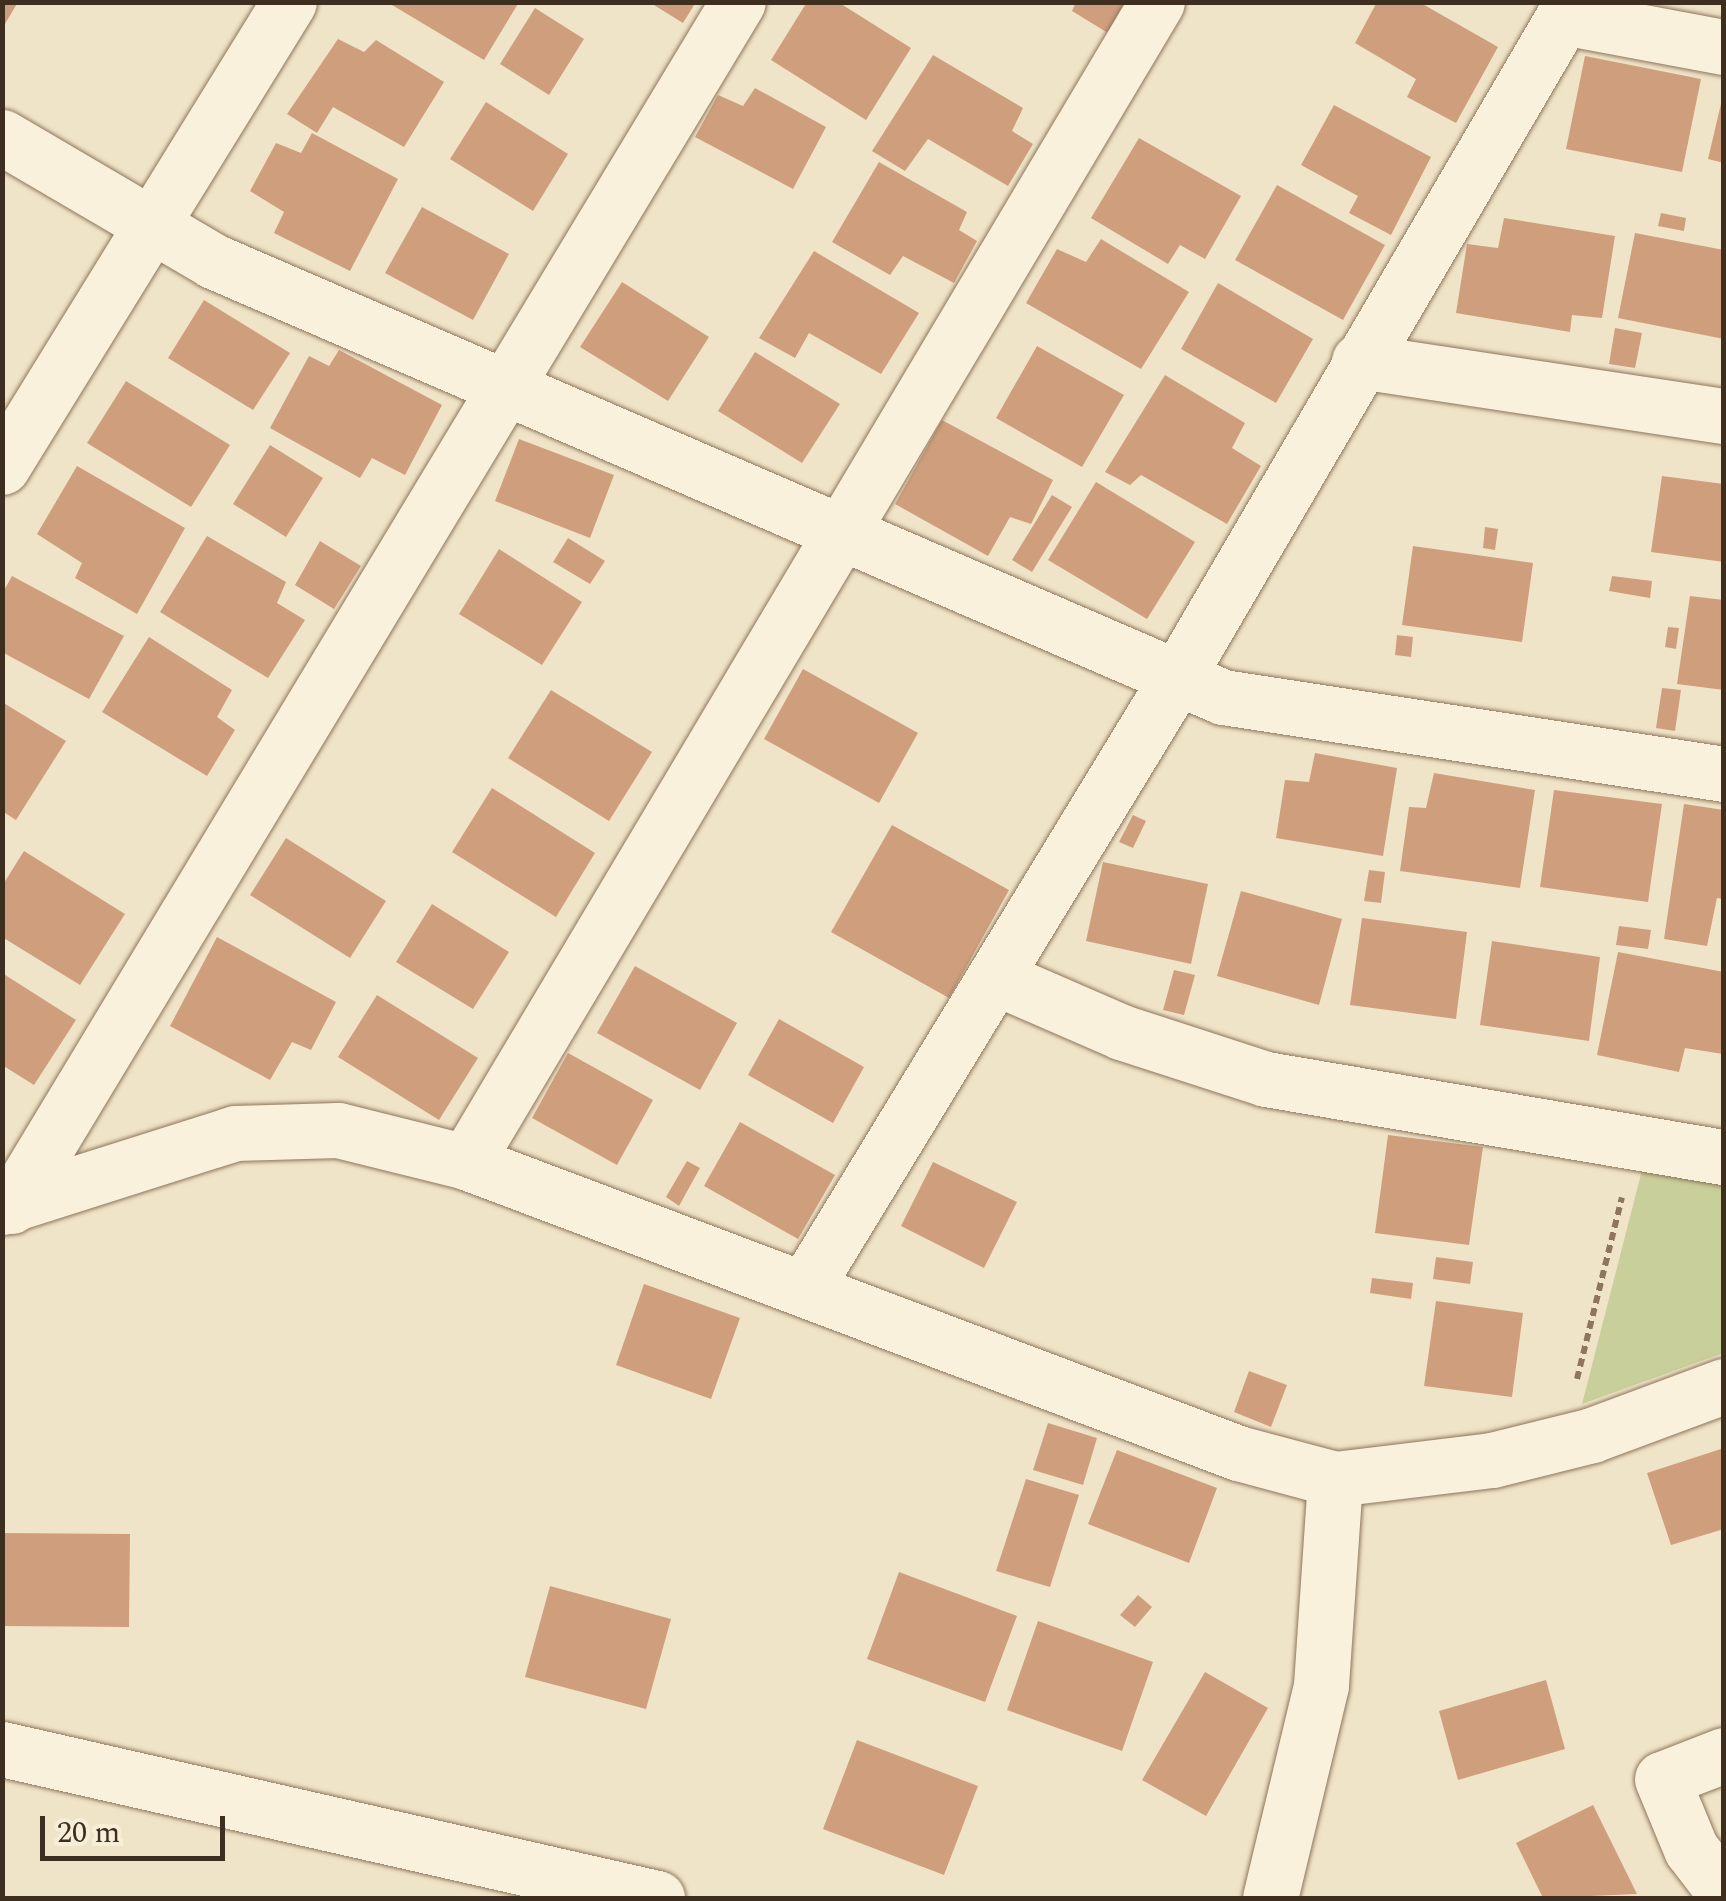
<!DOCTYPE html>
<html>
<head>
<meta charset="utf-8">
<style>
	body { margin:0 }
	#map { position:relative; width:1726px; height:1901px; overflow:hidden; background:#f0e4c8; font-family:Spectral,serif }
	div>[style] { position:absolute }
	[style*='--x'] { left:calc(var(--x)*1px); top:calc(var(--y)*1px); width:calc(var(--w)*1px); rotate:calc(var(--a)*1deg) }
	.green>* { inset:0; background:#c9cf9b }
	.building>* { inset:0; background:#cf9f7d }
	.path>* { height:6px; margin-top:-3px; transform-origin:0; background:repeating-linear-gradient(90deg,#8d765c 0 8px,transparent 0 13px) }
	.roads { filter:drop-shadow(0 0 2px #8d765c) drop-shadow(0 0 2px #8d765c) }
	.minor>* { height:55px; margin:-27.5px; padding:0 27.5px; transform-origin:27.5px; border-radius:27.5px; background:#faf1dc }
	.tertiary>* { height:55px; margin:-27.5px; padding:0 27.5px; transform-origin:27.5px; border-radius:27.5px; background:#faf1dc }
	span { translate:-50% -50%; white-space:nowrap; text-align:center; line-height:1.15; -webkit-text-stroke:8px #f7eed8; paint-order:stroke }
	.frame { position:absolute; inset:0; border:5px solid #3d2e20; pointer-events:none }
	.scale { position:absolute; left:40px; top:1816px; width:185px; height:45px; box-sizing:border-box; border:5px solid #3d2e20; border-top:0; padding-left:12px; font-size:30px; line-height:35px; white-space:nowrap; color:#3d2e20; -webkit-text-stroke:8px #f7eed8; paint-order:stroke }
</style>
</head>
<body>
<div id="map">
	<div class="green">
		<div style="clip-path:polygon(1643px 1166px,1723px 1179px,1723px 1353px,1582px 1404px)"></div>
	</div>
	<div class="building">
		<div style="clip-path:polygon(2px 2px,18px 2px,2px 29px)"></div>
		<div style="clip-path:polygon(387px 2px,519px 2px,484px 60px)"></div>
		<div style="clip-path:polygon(649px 2px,696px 2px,683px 23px)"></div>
		<div style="clip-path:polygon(807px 2px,838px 2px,911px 48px,866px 120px,771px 60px)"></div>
		<div style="clip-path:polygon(1076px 2px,1125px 2px,1108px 33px,1072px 11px)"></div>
		<div style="clip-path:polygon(1377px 2px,1419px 2px,1498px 47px,1456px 123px,1407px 97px,1416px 79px,1355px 43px)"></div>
		<div style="clip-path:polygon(535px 8px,584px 39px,549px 95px,500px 64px)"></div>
		<div style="clip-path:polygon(338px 39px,364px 52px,376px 40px,444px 82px,404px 147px,333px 107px,317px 133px,287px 114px)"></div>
		<div style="clip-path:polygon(933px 55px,1023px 108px,1012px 131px,1033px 144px,1008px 186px,928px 139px,905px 171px,872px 151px)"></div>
		<div style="clip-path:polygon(1585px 56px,1701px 79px,1682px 172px,1566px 149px)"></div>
		<div style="clip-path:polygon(755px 88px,826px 127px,793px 189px,695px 137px,718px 95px,743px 106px)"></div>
		<div style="clip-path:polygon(1724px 91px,1724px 163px,1708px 159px)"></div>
		<div style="clip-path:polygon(486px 102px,568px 154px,533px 211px,450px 159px)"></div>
		<div style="clip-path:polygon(1334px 105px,1431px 157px,1391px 235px,1349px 213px,1358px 196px,1301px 165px)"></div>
		<div style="clip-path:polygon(312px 133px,398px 179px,350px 271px,274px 233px,284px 212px,250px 191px,276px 143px,301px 153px)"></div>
		<div style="clip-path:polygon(1139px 138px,1241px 196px,1205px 259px,1180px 245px,1168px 264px,1091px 218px)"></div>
		<div style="clip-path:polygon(879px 162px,967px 212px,959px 230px,977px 241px,954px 283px,903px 256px,890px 275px,832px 242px)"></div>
		<div style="clip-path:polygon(1277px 185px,1385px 245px,1343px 320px,1235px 260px)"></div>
		<div style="clip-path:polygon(422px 207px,509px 254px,473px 320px,385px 273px)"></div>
		<div style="clip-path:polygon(1661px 213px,1686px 218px,1684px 231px,1658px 226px)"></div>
		<div style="clip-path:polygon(1504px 218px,1615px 236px,1602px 318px,1572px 315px,1570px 332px,1456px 313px,1467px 244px,1498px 248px)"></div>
		<div style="clip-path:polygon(1635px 233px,1724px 250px,1724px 339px,1618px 318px)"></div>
		<div style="clip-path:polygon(1101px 239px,1189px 292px,1141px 369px,1026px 303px,1057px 249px,1086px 262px)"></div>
		<div style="clip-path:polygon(814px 251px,919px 313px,881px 374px,809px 333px,795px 358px,759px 338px)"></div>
		<div style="clip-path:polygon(622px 282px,709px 337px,668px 401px,580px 347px)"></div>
		<div style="clip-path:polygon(1218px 283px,1313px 339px,1276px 403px,1181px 349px)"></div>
		<div style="clip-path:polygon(204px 300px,290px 353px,253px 410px,168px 358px)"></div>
		<div style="clip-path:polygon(1615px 328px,1642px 333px,1635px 368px,1609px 364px)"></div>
		<div style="clip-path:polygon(1037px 346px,1124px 395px,1082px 467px,996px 418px)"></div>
		<div style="clip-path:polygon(339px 350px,442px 405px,405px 475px,372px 458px,360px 478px,270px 428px,309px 356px,329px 366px)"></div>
		<div style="clip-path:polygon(755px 352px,840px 404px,802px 463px,718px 411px)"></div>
		<div style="clip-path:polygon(1165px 375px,1245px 423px,1232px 448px,1261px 466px,1227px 524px,1141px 475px,1130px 485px,1105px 472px)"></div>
		<div style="clip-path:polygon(126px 381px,230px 445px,191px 507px,87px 443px)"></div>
		<div style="clip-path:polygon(942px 420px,1053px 480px,1031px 524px,1010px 517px,988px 556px,895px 504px)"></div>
		<div style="clip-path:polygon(519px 439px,614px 475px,590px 538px,495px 501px)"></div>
		<div style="clip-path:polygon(270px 445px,323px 478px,286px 537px,233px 504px)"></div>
		<div style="clip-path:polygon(77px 466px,185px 528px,137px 614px,75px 578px,82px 563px,37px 534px)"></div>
		<div style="clip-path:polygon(1662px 476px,1724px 484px,1724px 562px,1651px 552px)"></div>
		<div style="clip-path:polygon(1096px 482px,1195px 542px,1147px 619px,1048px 560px)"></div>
		<div style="clip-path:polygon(1052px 495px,1072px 507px,1032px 572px,1012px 560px)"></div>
		<div style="clip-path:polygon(1485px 527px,1498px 529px,1495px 550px,1483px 548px)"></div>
		<div style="clip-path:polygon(207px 536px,286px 582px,277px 603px,305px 620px,268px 678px,160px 612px)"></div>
		<div style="clip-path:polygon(568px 538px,605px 561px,590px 584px,553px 562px)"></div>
		<div style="clip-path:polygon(320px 541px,361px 566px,334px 609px,295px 585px)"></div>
		<div style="clip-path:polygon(1413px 546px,1533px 563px,1522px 642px,1402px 625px)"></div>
		<div style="clip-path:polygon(499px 549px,582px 602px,542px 665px,459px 614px)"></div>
		<div style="clip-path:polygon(12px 576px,124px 636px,89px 699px,2px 652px,2px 594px)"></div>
		<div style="clip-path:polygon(1612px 576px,1652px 581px,1650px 598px,1609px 591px)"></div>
		<div style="clip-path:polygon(1690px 596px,1724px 600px,1724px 690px,1677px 684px)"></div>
		<div style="clip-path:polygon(1668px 627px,1679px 628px,1676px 649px,1665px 647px)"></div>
		<div style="clip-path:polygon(1397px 635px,1413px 637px,1411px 657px,1395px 655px)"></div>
		<div style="clip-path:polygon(149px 637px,232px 690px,217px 717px,235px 730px,207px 776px,102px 712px)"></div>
		<div style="clip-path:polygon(803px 669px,918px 733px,879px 803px,764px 739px)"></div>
		<div style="clip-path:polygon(1662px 688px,1681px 690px,1675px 731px,1656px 728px)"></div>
		<div style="clip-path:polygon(551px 690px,652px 752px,609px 821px,508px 758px)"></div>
		<div style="clip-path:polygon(2px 702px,66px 741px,16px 820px,2px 811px)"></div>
		<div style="clip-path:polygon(1315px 753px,1397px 768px,1383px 856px,1276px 838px,1285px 780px,1309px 782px)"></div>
		<div style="clip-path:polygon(1434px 773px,1535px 790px,1520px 888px,1400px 871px,1409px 807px,1426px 808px)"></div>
		<div style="clip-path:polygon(492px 788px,595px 853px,556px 917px,452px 852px)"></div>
		<div style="clip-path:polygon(1554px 790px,1662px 804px,1648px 902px,1540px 887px)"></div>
		<div style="clip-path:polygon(1684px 804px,1724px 810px,1724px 899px,1717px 898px,1707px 946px,1664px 939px)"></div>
		<div style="clip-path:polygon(1133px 815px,1146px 821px,1133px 848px,1119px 842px)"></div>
		<div style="clip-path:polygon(892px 825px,1009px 890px,949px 998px,831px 932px)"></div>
		<div style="clip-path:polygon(286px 838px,386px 901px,350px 958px,250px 895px)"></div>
		<div style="clip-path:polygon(24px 851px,125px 914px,80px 985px,2px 937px,2px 886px)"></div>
		<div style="clip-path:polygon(1103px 862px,1208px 884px,1191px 964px,1086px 941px)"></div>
		<div style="clip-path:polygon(1369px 870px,1385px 872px,1381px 903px,1364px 901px)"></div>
		<div style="clip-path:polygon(1241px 891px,1342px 919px,1319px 1005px,1217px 976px)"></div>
		<div style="clip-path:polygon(432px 904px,509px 952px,473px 1009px,396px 962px)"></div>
		<div style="clip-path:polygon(1362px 918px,1467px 932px,1456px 1019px,1350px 1005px)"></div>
		<div style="clip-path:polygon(1619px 926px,1651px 930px,1648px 949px,1616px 945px)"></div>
		<div style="clip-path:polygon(217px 937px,336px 1002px,311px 1050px,292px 1042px,270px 1080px,170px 1026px)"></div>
		<div style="clip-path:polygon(1492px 941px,1600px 957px,1589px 1041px,1480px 1025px)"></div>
		<div style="clip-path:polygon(1618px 952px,1724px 972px,1723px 1054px,1685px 1048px,1679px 1072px,1597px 1055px)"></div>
		<div style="clip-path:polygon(635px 966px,737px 1023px,700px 1090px,597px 1033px)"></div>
		<div style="clip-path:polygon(1174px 970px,1195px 975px,1184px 1015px,1163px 1010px)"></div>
		<div style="clip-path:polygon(2px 973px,76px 1020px,34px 1085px,2px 1065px)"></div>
		<div style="clip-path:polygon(377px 995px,478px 1058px,439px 1120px,338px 1057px)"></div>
		<div style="clip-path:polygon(779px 1019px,864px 1067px,833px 1123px,748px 1075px)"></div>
		<div style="clip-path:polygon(568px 1053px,653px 1100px,617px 1165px,532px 1118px)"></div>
		<div style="clip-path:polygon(740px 1122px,835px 1175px,798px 1239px,704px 1186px)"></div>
		<div style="clip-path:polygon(1388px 1135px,1483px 1147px,1469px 1245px,1375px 1233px)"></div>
		<div style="clip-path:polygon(687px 1161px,700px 1168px,679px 1206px,666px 1197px)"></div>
		<div style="clip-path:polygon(933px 1162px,1017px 1202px,984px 1268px,901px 1226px)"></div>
		<div style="clip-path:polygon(1436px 1257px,1473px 1262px,1470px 1284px,1433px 1279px)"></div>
		<div style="clip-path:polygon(1372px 1278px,1413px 1283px,1411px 1299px,1370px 1293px)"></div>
		<div style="clip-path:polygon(644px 1284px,740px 1318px,711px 1399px,616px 1365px)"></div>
		<div style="clip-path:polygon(1436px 1301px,1523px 1313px,1512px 1397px,1424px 1386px)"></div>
		<div style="clip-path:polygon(1249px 1371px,1287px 1385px,1271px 1427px,1234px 1412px)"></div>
		<div style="clip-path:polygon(1048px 1423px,1097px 1438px,1083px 1485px,1033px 1470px)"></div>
		<div style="clip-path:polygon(1724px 1448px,1724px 1529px,1671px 1545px,1647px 1473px)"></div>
		<div style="clip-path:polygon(1117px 1450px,1217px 1488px,1189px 1563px,1088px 1524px)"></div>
		<div style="clip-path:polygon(1026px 1479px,1079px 1495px,1050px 1587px,996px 1571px)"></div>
		<div style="clip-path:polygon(2px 1533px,130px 1534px,129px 1627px,2px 1626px)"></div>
		<div style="clip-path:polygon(899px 1572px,1017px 1616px,985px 1702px,867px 1659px)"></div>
		<div style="clip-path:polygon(550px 1586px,671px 1619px,646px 1709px,525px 1677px)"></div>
		<div style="clip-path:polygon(1138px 1595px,1152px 1607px,1135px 1627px,1120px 1615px)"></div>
		<div style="clip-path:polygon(1038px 1621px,1153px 1662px,1122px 1751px,1007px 1710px)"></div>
		<div style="clip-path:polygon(1205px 1672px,1268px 1708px,1206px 1816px,1142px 1780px)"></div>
		<div style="clip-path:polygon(1546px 1680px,1565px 1749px,1458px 1780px,1439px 1711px)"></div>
		<div style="clip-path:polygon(857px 1740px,978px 1786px,944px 1875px,823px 1829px)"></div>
		<div style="clip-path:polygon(1593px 1805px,1637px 1894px,1543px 1898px,1516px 1843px)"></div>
	</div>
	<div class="path">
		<div style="--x:1577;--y:1379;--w:187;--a:-76.1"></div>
	</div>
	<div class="roads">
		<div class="minor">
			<div style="--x:1563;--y:17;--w:164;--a:10.6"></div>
			<div style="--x:2;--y:137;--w:245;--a:30.4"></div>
			<div style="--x:213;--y:261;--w:1100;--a:23.35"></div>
			<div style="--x:1223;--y:697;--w:507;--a:8.74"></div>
			<div style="--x:1359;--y:361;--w:369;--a:8.6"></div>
			<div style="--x:997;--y:978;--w:135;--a:23.5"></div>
			<div style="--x:1121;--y:1032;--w:152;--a:18"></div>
			<div style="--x:1266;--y:1079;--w:465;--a:9.7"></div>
			<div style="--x:466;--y:1162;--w:1350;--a:-59.22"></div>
			<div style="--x:11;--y:1206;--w:1406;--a:-58.88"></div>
			<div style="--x:2;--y:1207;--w:244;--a:-17.6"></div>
			<div style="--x:235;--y:1133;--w:103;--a:-1.7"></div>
			<div style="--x:338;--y:1130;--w:132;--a:14"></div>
			<div style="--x:466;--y:1162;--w:825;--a:20.65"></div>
			<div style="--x:1238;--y:1453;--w:100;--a:15"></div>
			<div style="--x:1335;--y:1479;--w:158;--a:-6.9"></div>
			<div style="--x:1492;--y:1460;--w:103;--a:-14"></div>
			<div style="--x:1592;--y:1435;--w:141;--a:-20.4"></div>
			<div style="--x:805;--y:1288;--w:719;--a:-58.65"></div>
			<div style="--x:1179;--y:674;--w:778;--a:-59.68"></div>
			<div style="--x:1724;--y:1755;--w:66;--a:158.8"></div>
			<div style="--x:1662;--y:1779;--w:76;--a:67.5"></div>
			<div style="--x:1691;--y:1849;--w:54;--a:52.5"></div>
			<div style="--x:1270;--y:1898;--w:219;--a:-76.5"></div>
			<div style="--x:1321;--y:1685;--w:206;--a:-86.1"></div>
		</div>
		<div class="tertiary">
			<div style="--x:2;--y:467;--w:546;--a:-58.32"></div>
			<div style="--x:2;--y:1749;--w:672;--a:12.82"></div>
		</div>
	</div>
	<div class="frame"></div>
	<div class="scale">20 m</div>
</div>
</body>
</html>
